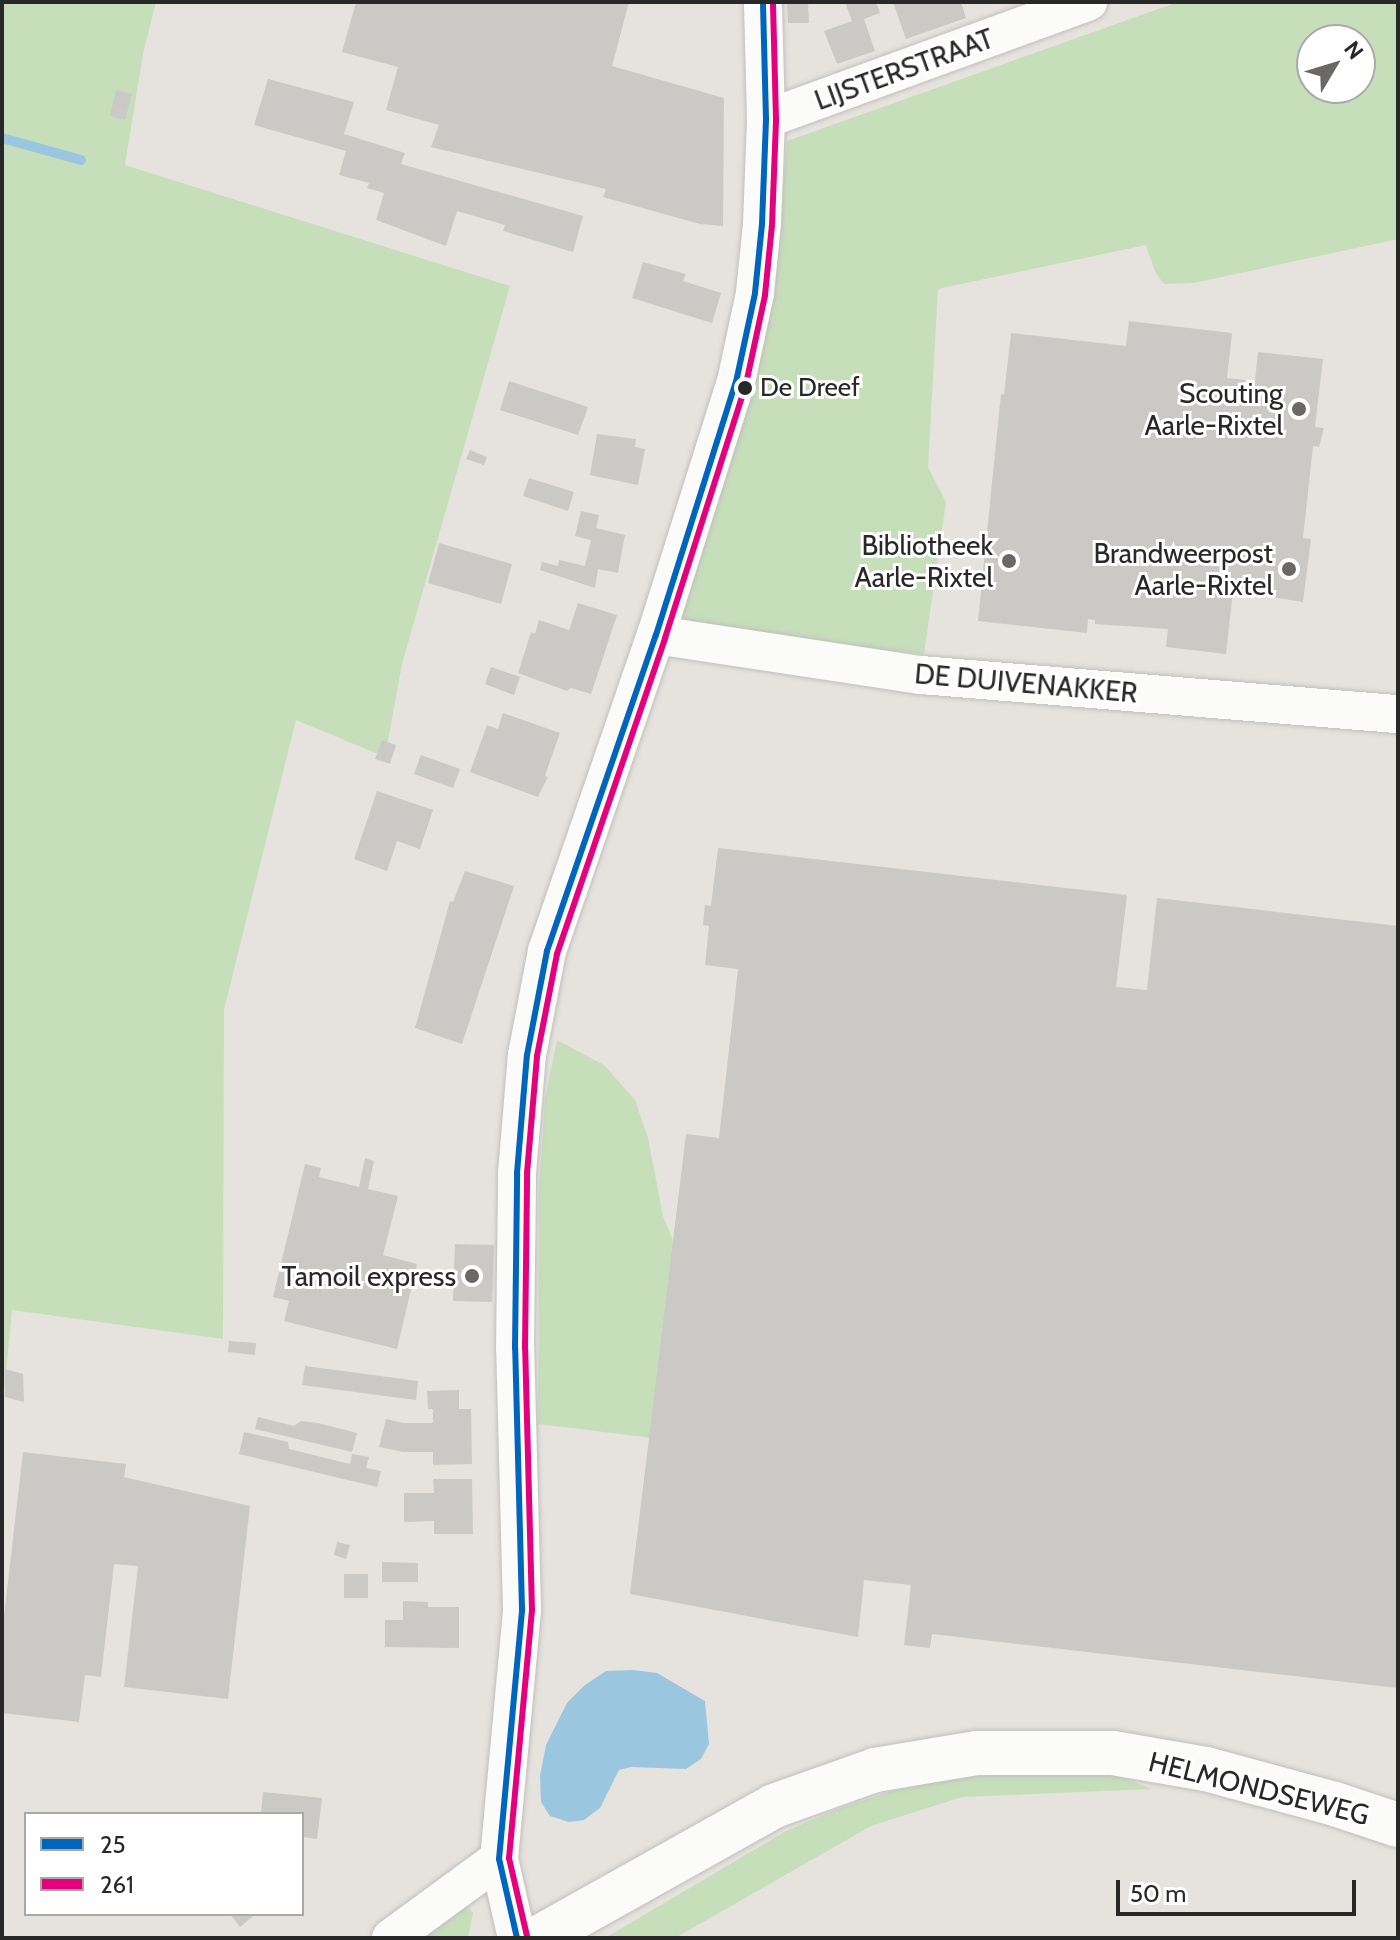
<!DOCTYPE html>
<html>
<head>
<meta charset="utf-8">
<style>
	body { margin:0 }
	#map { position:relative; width:1400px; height:1940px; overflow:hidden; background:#e6e3de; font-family:Cabin,sans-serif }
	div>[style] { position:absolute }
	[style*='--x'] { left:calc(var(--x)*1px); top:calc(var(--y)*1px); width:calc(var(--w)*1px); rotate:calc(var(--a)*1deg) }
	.green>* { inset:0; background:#c7debb }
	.water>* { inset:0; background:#9ac7df }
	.stream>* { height:10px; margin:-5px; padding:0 5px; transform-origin:5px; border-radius:5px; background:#9ac7df }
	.building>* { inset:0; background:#cbc9c5 }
	.roads { filter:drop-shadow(0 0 2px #c0bfbf) drop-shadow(0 0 2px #c0bfbf) }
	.minor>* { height:38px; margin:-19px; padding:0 19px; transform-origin:19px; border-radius:19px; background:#fbfbfa }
	.tertiary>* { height:44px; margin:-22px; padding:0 22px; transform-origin:22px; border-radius:22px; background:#fbfbfa }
	.bus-1>* { height:6px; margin:-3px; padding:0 3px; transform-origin:3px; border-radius:3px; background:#0065bd }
	.bus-2>* { height:6px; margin:-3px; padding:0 3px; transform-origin:3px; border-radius:3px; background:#e5007d }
	.dots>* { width:22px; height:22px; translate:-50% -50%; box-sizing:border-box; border:4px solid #fff; border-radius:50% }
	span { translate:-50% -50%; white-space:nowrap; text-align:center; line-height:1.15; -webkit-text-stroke:6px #fff; paint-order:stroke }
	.bus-label { font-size:26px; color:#282828 }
	.left { translate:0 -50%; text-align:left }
	.street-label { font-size:28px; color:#282828 }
	.poi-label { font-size:28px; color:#282828 }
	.right { translate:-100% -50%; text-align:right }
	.frame { position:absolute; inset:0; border:4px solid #282828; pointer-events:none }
	.legend { position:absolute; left:24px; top:1812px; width:280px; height:104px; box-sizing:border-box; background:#fff; border:2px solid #a9a9a9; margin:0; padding:10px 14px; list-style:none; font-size:24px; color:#282828 }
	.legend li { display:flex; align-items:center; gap:16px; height:40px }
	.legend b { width:40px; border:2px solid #a9a9a9 }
	.north { position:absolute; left:1296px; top:24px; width:80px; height:80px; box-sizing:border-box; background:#fff; border:2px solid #a9a9a9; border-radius:50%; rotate:52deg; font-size:22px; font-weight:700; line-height:32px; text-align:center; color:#282828 }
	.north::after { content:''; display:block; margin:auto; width:28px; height:36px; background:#6a6968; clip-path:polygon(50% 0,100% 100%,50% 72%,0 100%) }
	.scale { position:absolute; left:1116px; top:1880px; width:240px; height:36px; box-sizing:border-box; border:4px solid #282828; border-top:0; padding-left:10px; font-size:24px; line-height:28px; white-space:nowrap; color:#282828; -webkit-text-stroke:6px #fff; paint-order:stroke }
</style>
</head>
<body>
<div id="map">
	<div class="green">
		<div style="clip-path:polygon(2px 2px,156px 2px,143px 54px,125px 165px,510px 286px,402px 664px,385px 757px,296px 720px,224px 1010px,223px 1339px,12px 1310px,2px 1412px)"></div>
		<div style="clip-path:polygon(evenodd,1178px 2px,1398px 2px,1398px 239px,1194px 283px,1164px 284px,1155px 272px,1146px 245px,938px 289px,928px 467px,946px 502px,924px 654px,674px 631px,775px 283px,787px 141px,1178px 2px,1312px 40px,1360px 40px,1360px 88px,1312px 88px,1312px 40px)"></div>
		<div style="clip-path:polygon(557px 1040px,604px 1065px,635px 1100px,648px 1138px,663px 1216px,679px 1255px,661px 1439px,538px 1424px,539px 1188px,545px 1099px)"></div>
		<div style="clip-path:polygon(1008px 1773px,1115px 1775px,1152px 1789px,962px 1797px,871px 1826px,675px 1938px,605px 1938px,786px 1831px,835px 1810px,891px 1791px,943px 1780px)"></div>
		<div style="clip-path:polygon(465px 1903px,473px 1913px,468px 1938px,418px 1938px)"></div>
	</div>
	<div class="water">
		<div style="clip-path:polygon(633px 1670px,657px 1673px,705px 1701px,709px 1744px,701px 1759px,686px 1769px,631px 1767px,619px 1770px,600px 1808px,584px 1820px,569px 1822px,550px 1816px,541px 1802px,540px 1776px,546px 1745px,567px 1703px,585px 1685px,606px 1671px)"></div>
	</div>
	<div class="stream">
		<div style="--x:2;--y:138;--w:82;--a:15.6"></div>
	</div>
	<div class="building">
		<div style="clip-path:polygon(356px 2px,629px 2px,612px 66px,724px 98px,723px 226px,700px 224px,603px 197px,606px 189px,431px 147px,439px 125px,386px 110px,398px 67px,342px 52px)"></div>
		<div style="clip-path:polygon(787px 2px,808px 2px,809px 23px,788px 23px)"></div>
		<div style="clip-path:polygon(845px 2px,876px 2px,880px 13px,864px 19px,875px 51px,837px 64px,824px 31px,852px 21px)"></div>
		<div style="clip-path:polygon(893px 2px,961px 2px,966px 18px,906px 39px)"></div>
		<div style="clip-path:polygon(268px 79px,354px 102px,344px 134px,405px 153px,401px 164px,583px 216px,573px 252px,503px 231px,505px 225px,457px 211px,446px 246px,376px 220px,384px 193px,367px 188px,369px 183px,339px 175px,346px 151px,254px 125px)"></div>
		<div style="clip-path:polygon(116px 90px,132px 94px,125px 120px,110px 116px)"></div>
		<div style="clip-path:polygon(643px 262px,686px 274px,683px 281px,721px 293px,712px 323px,632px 298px)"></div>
		<div style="clip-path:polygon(1129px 321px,1232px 333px,1227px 378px,1255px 381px,1258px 352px,1323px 359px,1315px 427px,1324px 428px,1319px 447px,1313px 446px,1303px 538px,1311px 539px,1303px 602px,1233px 591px,1226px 654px,1166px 647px,1168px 629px,1095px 624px,1095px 620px,1088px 619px,1087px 633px,978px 621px,1001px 394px,1004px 395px,1011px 333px,1126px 346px)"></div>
		<div style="clip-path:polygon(509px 381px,588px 407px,578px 435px,500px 410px)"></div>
		<div style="clip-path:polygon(597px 434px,636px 439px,635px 447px,645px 449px,638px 485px,590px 475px)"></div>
		<div style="clip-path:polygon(470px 450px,487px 457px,484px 465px,466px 459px)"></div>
		<div style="clip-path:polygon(529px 478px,574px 492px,568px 511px,523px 496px)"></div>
		<div style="clip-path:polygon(581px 511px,599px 515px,596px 528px,625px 535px,618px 573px,598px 569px,595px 588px,540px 570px,542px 562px,558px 566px,559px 560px,585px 566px,591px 540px,575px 536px)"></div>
		<div style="clip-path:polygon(439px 543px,512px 564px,501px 604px,428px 583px)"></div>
		<div style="clip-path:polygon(578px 603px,617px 615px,591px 694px,571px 688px,567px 691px,518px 673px,531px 632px,535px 634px,539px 620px,569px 630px)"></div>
		<div style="clip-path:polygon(491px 667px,520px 677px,514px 695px,485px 684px)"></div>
		<div style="clip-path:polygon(503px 713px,560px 733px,545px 776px,548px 777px,538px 797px,470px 772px,487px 725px,498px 729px)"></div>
		<div style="clip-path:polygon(382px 740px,396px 745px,390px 764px,375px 759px)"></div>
		<div style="clip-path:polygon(421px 755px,460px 769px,453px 788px,414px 774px)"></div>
		<div style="clip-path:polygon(377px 791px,433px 810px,420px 849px,397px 841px,387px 871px,354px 859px)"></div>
		<div style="clip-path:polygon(718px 848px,1127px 895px,1116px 987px,1147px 990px,1157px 898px,1398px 926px,1398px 1688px,932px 1634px,930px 1648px,904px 1645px,911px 1585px,864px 1580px,858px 1637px,630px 1594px,686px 1134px,719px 1138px,738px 969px,705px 965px,709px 926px,703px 925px,705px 905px,711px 906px)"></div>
		<div style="clip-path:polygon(465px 871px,514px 886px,462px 1044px,415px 1028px,450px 901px,453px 902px)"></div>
		<div style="clip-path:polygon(365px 1158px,374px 1161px,368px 1189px,398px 1196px,383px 1255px,417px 1264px,397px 1349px,284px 1321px,289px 1301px,273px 1297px,305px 1164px,321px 1168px,319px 1177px,359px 1187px)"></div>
		<div style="clip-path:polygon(455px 1244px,494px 1245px,492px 1302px,453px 1301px)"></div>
		<div style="clip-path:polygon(229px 1341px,256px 1343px,255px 1355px,228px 1352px)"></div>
		<div style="clip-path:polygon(305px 1366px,418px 1381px,416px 1400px,302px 1385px)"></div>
		<div style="clip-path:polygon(5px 1369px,23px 1374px,24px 1402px,5px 1397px)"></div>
		<div style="clip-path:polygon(459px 1390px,459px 1409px,471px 1409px,472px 1464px,433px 1465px,433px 1452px,403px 1452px,379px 1447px,386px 1419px,403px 1423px,433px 1423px,433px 1409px,428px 1409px,427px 1391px)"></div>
		<div style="clip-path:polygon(258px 1417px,294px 1426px,301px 1421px,318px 1423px,357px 1433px,352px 1452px,255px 1429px)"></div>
		<div style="clip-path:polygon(244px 1432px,288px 1442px,289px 1449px,350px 1464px,352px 1454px,369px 1457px,366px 1468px,381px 1471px,377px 1487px,239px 1454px)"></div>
		<div style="clip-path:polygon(23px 1452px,126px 1464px,124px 1477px,250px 1506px,228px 1699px,124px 1687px,138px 1566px,114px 1564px,101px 1677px,85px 1675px,79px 1722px,2px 1713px,2px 1633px)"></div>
		<div style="clip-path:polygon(433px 1479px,472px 1479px,473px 1534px,434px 1534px,434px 1521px,404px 1522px,404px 1493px,434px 1493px)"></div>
		<div style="clip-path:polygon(337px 1542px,350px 1545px,346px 1559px,334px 1555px)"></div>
		<div style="clip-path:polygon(382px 1562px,418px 1563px,418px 1582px,382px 1582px)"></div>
		<div style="clip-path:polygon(344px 1574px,368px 1574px,368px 1598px,344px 1598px)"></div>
		<div style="clip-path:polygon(403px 1601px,428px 1602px,428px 1607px,459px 1607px,459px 1648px,385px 1647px,385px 1620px,403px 1620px)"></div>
		<div style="clip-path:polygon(263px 1792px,322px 1798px,317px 1839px,302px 1837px,302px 1814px,261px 1814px)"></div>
		<div style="clip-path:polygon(230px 1914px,256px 1914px,240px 1927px)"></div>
	</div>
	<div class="roads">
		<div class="minor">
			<div style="--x:766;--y:119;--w:343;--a:-20"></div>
			<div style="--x:656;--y:635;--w:268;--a:8.6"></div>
			<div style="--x:921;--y:675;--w:479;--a:4.7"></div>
			<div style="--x:391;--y:1938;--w:134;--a:-36.2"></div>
			<div style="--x:517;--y:1938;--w:81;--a:-102.8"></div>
			<div style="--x:499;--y:1859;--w:251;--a:-84.7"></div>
			<div style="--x:522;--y:1609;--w:261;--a:-91.5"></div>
			<div style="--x:515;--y:1348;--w:175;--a:-89.3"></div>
			<div style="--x:517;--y:1173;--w:118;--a:-85.2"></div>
			<div style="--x:527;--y:1055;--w:106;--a:-79.1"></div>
			<div style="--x:547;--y:951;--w:334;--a:-71"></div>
			<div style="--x:656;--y:635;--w:265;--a:-72.5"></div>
			<div style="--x:736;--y:382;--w:91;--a:-77.9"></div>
			<div style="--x:755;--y:293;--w:69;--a:-84.2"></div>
			<div style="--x:762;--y:224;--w:105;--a:-87.8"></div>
			<div style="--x:766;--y:119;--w:117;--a:-91.5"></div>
		</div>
		<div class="tertiary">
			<div style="--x:538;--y:1938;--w:270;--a:-29.2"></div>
			<div style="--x:774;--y:1806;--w:107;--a:-19.6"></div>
			<div style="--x:875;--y:1770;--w:103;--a:-9.5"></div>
			<div style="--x:977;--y:1753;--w:136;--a:0"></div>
			<div style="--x:1113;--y:1753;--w:94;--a:9.8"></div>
			<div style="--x:1206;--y:1769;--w:134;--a:15.2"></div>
			<div style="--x:1335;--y:1804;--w:66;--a:18.4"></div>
		</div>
	</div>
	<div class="bus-1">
		<div style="--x:517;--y:1938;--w:81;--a:-102.8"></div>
		<div style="--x:499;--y:1859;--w:251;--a:-84.7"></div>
		<div style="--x:522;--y:1609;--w:261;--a:-91.5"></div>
		<div style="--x:515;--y:1348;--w:175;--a:-89.3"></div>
		<div style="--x:517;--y:1173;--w:118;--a:-85.2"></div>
		<div style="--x:527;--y:1055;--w:106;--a:-79.1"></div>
		<div style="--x:547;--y:951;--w:334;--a:-71"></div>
		<div style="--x:656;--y:635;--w:265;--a:-72.5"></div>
		<div style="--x:736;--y:382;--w:91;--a:-77.9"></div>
		<div style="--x:755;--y:293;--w:69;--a:-84.2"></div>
		<div style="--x:762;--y:224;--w:105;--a:-87.8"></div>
		<div style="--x:766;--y:119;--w:117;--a:-91.5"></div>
	</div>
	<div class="bus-2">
		<div style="--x:527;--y:1936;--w:80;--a:-103"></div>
		<div style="--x:509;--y:1858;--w:249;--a:-84.7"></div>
		<div style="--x:532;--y:1610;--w:262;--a:-91.5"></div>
		<div style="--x:525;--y:1348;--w:175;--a:-89.3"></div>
		<div style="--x:527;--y:1173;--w:117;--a:-85.1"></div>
		<div style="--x:537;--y:1056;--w:104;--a:-78.9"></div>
		<div style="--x:557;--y:954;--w:334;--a:-71.1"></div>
		<div style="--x:665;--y:638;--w:267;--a:-72.3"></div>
		<div style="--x:746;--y:384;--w:91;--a:-77.9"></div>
		<div style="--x:765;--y:295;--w:70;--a:-84.3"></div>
		<div style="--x:772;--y:225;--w:106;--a:-87.8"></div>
		<div style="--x:776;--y:119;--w:117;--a:-91.5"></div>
	</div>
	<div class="dots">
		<div style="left:745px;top:388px;background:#282828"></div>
		<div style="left:1299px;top:409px;background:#6a6968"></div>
		<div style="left:1009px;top:561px;background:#6a6968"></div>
		<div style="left:1289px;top:569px;background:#6a6968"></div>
		<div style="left:472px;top:1276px;background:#6a6968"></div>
	</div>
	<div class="bus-label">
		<span class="left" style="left:760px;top:388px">De Dreef</span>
	</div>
	<div class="street-label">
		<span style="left:904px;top:69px;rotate:-20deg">LIJSTERSTRAAT</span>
		<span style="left:1026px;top:683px;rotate:5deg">DE DUIVENAKKER</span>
		<span style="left:1259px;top:1788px;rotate:14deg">HELMONDSEWEG</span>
	</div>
	<div class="poi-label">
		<span class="right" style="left:1283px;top:409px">Scouting<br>Aarle-Rixtel</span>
		<span class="right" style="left:993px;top:561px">Bibliotheek<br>Aarle-Rixtel</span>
		<span class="right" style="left:1273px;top:569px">Brandweerpost<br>Aarle-Rixtel</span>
		<span class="right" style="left:456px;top:1276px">Tamoil express</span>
	</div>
	<div class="frame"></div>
	<ul class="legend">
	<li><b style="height:10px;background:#0065bd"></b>25</li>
	<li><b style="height:10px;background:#e5007d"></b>261</li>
	</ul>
	<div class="north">N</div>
	<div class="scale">50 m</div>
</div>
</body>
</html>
